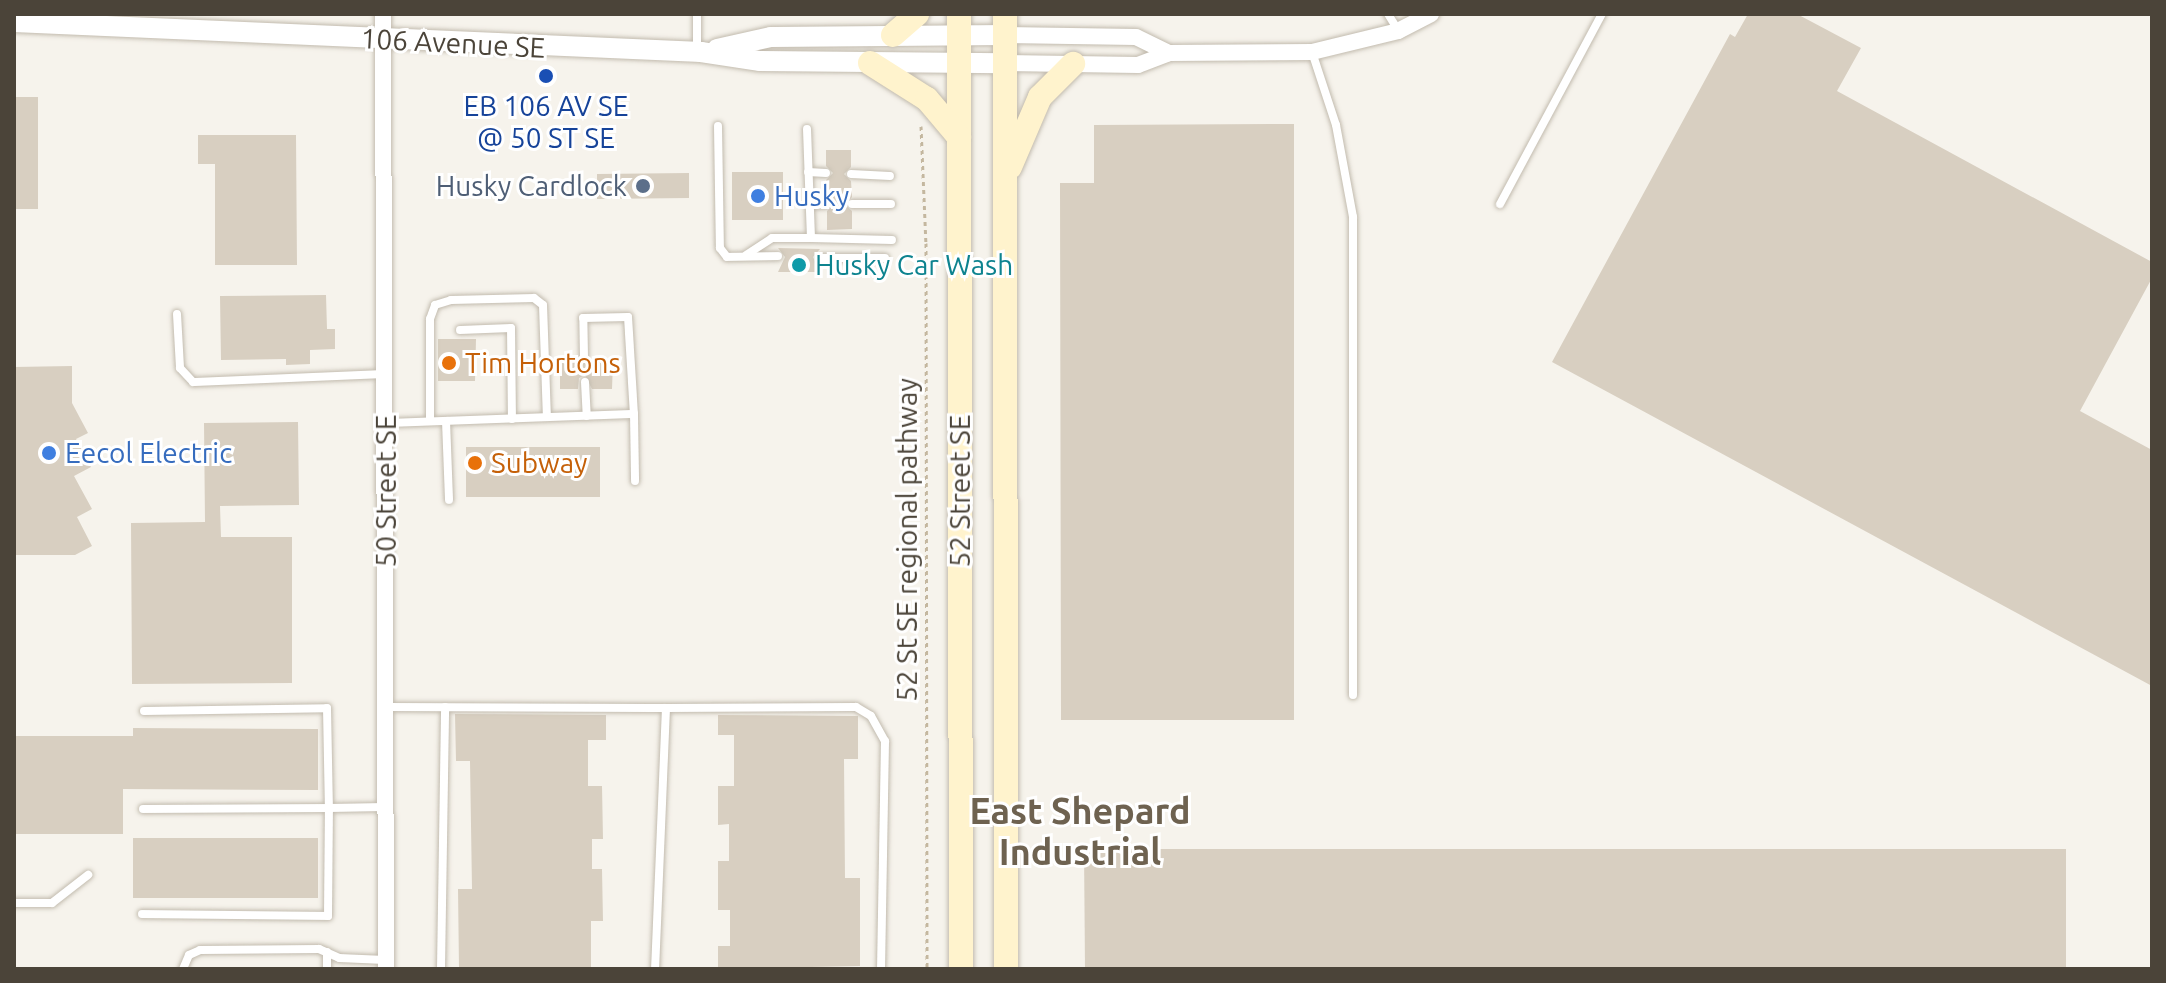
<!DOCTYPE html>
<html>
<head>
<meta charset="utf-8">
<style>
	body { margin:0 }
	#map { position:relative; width:2166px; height:983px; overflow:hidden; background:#f6f3ec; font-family:Ubuntu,sans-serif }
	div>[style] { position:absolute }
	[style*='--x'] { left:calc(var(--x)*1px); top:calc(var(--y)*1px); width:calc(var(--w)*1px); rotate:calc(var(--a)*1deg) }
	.building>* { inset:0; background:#d8cfc1 }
	.path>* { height:3px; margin-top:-1.5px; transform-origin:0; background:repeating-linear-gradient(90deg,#c4b79f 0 4px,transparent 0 8px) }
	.roads { filter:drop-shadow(0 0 2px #c2bbae) drop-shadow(0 0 2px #c2bbae) }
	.service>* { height:8px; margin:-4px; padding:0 4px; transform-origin:4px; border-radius:4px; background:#fff }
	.minor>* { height:16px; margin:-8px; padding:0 8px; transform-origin:8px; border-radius:8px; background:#fff }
	.tertiary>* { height:20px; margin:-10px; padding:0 10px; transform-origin:10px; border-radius:10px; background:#fff }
	.secondary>* { height:24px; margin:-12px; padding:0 12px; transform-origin:12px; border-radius:12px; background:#fff3cd }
	.dots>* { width:22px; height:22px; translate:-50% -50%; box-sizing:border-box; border:4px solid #fff; border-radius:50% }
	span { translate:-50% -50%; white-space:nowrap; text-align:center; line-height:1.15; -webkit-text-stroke:6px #fff; paint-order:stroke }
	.street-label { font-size:28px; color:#4b4439 }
	.transit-label { font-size:28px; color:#164399 }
	.service-label { font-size:28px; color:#4e5e75 }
	.right { translate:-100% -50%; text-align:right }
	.shop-label { font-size:28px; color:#366cbe }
	.left { translate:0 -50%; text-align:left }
	.culture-label { font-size:28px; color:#0d838f }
	.food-label { font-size:28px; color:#c56008 }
	.district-label { font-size:36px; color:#6e6250; font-weight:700 }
	.frame { position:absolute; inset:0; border:16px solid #4b4439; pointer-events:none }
</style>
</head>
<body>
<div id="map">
	<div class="building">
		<div style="clip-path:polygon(1748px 14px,1797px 14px,1861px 48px,1837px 91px,2152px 262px,2152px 278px,2080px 411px,2152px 450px,2152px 686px,1552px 362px,1730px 34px,1735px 37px)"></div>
		<div style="clip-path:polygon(14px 97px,38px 97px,38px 209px,14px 209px)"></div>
		<div style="clip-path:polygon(1294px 124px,1294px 720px,1061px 720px,1060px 183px,1094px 183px,1094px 125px)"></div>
		<div style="clip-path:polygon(198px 135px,296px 135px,297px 265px,215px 265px,215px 164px,198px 164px)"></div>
		<div style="clip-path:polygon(826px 150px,851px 150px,851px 167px,844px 174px,851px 181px,852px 197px,845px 205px,852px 211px,852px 229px,827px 230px,827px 211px,834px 204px,827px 197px,826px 180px,833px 173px,826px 166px)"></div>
		<div style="clip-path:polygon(732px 172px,783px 172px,783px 220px,732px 220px)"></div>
		<div style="clip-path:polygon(689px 173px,689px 198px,597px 199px,597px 174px)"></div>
		<div style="clip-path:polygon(778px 248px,820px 249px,813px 257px,820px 272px,778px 272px,785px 257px)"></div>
		<div style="clip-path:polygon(326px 295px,327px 329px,335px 329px,335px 349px,310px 350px,310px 364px,286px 365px,286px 359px,221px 360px,220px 296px)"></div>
		<div style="clip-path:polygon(438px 339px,476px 339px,475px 381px,438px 381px)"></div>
		<div style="clip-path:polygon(560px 362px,613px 362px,612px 389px,592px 389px,585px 375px,579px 378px,578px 389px,560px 389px)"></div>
		<div style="clip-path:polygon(72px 366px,72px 403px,88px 433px,76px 439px,91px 467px,74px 476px,92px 509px,77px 517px,92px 546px,75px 555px,14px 555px,14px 367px)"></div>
		<div style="clip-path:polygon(298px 422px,299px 505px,220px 506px,221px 537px,292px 537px,292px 683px,132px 684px,131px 523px,205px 522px,204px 423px)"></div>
		<div style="clip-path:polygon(466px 447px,600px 447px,600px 497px,466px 497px)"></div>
		<div style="clip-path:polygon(455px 714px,606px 715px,606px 740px,588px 740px,588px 786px,602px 786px,603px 839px,592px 839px,592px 869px,602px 869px,603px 921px,591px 921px,591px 969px,459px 969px,458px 889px,472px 889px,470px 761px,456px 761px)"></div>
		<div style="clip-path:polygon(718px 715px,858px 716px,858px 759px,844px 759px,845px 878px,860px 878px,860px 966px,718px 969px,718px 946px,730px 946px,730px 910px,718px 910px,718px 861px,729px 861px,729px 824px,718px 825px,718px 786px,734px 786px,734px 735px,718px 735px)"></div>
		<div style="clip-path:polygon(133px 728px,318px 729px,318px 790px,123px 789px,123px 834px,14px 834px,14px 736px,133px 736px)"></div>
		<div style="clip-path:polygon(133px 838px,318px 838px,318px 898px,133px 898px)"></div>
		<div style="clip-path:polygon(1084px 849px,2066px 849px,2066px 969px,1085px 969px)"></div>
	</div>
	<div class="path">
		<div style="--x:921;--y:126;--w:117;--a:87.6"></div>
		<div style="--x:926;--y:243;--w:726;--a:89.92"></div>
	</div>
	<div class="roads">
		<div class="service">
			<div style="--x:697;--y:14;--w:37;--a:90"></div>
			<div style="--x:1388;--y:14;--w:19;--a:58"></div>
			<div style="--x:1312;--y:52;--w:77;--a:71.8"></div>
			<div style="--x:1336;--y:125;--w:94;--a:79.5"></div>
			<div style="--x:1353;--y:217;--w:478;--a:90"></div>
			<div style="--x:718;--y:126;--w:122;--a:89.1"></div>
			<div style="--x:720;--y:248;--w:11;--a:52"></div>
			<div style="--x:727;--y:257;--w:51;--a:-1.1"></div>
			<div style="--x:807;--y:129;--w:109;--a:87.9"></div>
			<div style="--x:811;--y:238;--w:81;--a:1.4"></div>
			<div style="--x:808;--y:172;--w:18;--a:3"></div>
			<div style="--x:851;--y:174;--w:39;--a:3"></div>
			<div style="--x:852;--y:204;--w:39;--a:0"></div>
			<div style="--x:1500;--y:204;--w:216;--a:-61.8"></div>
			<div style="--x:810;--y:205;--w:17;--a:-3"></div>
			<div style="--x:746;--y:255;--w:31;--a:-33"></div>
			<div style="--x:772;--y:238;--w:39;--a:0"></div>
			<div style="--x:820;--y:258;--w:65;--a:0"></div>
			<div style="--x:177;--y:314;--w:54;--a:86.8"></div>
			<div style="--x:180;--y:368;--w:19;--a:47"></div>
			<div style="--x:193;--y:382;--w:193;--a:-2.4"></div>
			<div style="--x:460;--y:330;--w:51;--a:-2.2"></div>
			<div style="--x:511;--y:328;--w:91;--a:89.4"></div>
			<div style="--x:584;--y:357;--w:39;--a:-91"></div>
			<div style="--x:583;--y:318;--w:45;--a:-1.3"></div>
			<div style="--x:628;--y:317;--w:97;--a:86.5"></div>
			<div style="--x:585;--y:382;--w:34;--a:87"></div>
			<div style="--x:430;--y:421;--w:102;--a:-90"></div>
			<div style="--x:430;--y:319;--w:15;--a:-70"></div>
			<div style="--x:435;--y:305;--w:17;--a:-17"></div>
			<div style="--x:451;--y:300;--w:83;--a:-1.4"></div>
			<div style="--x:534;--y:298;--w:11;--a:38"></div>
			<div style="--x:543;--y:305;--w:112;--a:88"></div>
			<div style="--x:446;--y:421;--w:79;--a:87.8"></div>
			<div style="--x:386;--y:423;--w:248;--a:-2.1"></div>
			<div style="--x:634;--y:414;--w:67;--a:89.1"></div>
			<div style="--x:386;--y:707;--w:280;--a:0.2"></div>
			<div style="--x:666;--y:708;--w:261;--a:92.4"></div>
			<div style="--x:666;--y:708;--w:190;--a:-0.3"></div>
			<div style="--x:856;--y:707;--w:17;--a:31"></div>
			<div style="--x:871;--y:716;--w:29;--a:61"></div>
			<div style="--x:885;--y:741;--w:228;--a:91"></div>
			<div style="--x:144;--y:711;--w:183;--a:-0.9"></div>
			<div style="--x:327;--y:708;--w:100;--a:88.9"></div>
			<div style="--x:329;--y:808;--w:56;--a:-1"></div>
			<div style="--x:14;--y:903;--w:38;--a:0"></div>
			<div style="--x:52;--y:903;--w:46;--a:-37.9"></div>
			<div style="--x:142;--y:914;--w:186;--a:0.6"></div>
			<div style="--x:328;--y:916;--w:108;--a:-89.5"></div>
			<div style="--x:329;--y:808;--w:186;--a:179.7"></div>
			<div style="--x:183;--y:969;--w:15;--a:-67"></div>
			<div style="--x:189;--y:955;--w:12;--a:-24"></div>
			<div style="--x:200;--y:950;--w:119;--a:-0.5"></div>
			<div style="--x:319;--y:949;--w:22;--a:24"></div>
			<div style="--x:339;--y:958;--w:46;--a:2.5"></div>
			<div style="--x:327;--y:969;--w:17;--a:-90"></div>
			<div style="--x:441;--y:969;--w:262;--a:-89.1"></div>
		</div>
		<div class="minor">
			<div style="--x:383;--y:14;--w:955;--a:89.82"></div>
			<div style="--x:1005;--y:35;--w:131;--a:0.9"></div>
			<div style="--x:1136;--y:37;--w:37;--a:26"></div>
			<div style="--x:1005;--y:63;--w:133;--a:0.9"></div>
			<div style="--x:1138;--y:65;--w:33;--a:-21"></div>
			<div style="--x:1169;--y:53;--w:143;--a:-0.4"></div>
			<div style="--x:1312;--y:52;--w:89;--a:-13.7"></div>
			<div style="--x:1398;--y:31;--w:37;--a:-27"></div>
		</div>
		<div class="tertiary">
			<div style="--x:14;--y:22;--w:688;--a:2.5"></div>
			<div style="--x:701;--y:52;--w:60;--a:8.7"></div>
			<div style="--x:760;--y:61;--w:245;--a:0.5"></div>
			<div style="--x:717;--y:49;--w:55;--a:-12.5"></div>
			<div style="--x:771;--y:37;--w:234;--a:-0.5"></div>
		</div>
		<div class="secondary">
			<div style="--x:959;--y:14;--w:955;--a:89.88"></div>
			<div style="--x:1005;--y:14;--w:955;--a:89.94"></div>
			<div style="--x:893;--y:35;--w:32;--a:-41"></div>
			<div style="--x:870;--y:63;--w:67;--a:32.3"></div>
			<div style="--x:927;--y:99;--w:50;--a:49.9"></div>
			<div style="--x:1010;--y:167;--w:76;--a:-66.8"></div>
			<div style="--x:1040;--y:97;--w:47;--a:-45"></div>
		</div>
	</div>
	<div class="dots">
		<div style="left:546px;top:76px;background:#1a4fb4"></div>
		<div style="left:643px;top:186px;background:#5c6f8a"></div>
		<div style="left:758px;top:196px;background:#3f7fe0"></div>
		<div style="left:799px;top:265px;background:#0f9aa8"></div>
		<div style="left:449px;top:363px;background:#e8710a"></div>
		<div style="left:49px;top:453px;background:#3f7fe0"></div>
		<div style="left:475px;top:463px;background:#e8710a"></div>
	</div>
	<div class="street-label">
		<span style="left:453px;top:43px;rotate:3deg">106 Avenue SE</span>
		<span style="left:386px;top:491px;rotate:-90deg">50 Street SE</span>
		<span style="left:960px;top:491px;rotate:-90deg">52 Street SE</span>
		<span style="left:907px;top:540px;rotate:-90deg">52 St SE regional pathway</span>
	</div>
	<div class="transit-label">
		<span style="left:546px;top:122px">EB 106 AV SE<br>@ 50 ST SE</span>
	</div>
	<div class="service-label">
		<span class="right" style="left:627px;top:186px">Husky Cardlock</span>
	</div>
	<div class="shop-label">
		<span class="left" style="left:774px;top:196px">Husky</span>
		<span class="left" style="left:65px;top:453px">Eecol Electric</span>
	</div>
	<div class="culture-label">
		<span class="left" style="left:815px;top:265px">Husky Car Wash</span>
	</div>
	<div class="food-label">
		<span class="left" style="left:465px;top:363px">Tim Hortons</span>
		<span class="left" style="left:491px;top:463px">Subway</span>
	</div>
	<div class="district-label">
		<span style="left:1080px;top:831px">East Shepard<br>Industrial</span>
	</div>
	<div class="frame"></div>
</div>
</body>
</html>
